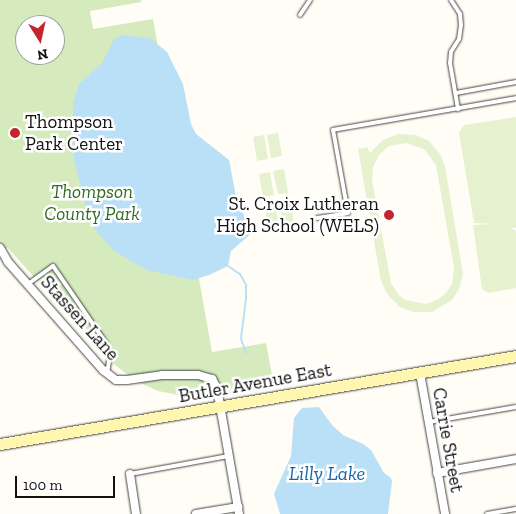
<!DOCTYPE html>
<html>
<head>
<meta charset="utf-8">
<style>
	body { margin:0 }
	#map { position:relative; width:516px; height:514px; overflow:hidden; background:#fffdf5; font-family:"Zilla Slab",serif }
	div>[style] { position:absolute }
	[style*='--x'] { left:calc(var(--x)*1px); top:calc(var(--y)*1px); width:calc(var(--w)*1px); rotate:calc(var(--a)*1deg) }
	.green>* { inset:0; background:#d5ebbd }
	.pitch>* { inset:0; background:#e6f2cf }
	.water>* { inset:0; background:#b9e0f7 }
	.stream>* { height:2px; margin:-1px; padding:0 1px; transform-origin:1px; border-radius:1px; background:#b9e0f7 }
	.roads { filter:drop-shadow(0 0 1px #444) drop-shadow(0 0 1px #444) }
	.lane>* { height:4px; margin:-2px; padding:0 2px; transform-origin:2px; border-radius:2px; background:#fff }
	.street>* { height:8px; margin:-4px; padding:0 4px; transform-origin:4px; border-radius:4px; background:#fff }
	.secondary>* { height:11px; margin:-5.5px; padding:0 5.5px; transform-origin:5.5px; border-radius:5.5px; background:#fff6b0 }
	.dots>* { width:14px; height:14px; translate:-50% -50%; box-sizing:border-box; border:2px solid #fff; border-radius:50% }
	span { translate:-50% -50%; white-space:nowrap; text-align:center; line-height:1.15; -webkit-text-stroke:5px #fff; paint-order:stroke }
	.poi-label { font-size:19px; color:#111 }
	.left { translate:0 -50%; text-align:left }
	.right { translate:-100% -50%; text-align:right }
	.park-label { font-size:19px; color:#2f6b1f; font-style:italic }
	.street-label { font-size:19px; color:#111 }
	.water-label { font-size:20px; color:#1768a6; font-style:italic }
	.north { position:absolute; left:15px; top:15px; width:50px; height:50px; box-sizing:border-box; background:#fff; border:1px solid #a0a0a0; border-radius:50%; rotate:170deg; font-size:14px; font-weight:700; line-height:20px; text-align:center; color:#111 }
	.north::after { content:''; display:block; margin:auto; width:18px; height:22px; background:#c4262e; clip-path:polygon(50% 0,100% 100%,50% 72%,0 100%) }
	.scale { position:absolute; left:15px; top:476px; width:100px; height:22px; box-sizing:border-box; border:2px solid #111; border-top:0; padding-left:6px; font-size:15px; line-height:18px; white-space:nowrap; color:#111; -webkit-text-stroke:4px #fff; paint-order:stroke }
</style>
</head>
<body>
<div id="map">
	<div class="green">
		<div style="clip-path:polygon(evenodd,0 0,141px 0,141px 2px,90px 11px,93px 29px,153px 19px,212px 352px,266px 343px,274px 386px,211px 397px,189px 397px,158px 391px,136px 381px,106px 358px,8px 248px,0 249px,0 0,25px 25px,55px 25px,55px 55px,25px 55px,25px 25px)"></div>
	</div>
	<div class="pitch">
		<div style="clip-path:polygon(516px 117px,516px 228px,511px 228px,516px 231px,516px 288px,488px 293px,482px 289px,473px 225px,495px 224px,474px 223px,459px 133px,464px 125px)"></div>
		<div style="clip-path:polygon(278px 133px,282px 156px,271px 158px,267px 135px)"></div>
		<div style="clip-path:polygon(evenodd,398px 134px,416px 135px,429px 141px,440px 154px,445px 166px,463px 274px,459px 289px,452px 300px,432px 312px,413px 312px,400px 307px,387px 294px,381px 281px,358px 149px,367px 147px,370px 153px,383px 140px,398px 134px,406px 143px,424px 149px,436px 165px,454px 268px,452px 284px,445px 294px,437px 300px,426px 304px,405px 300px,398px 294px,391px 283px,372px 180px,373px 167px,379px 155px,389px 146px,406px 143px)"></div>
		<div style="clip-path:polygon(264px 135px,268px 159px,257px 161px,253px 137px)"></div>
		<div style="clip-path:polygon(284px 169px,288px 193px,278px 194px,273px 171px)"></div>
		<div style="clip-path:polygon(270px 172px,274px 195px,263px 197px,259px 174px)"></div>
		<div style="clip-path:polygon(291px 205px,295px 229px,284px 231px,280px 207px)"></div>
		<div style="clip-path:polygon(276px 208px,280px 231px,269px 233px,265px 210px)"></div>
	</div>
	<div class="water">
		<div style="clip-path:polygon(122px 35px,150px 38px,167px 52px,183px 84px,191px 124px,196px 134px,229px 160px,237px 202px,253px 232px,231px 251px,228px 266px,209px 275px,193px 280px,147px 270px,114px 251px,96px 231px,89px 219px,74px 160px,73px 103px,79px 84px,102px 63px,114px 39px)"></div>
		<div style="clip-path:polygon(319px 407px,332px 425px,343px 435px,363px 444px,371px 450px,384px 473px,391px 478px,392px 481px,388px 514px,280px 514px,274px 494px,291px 456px,294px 418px,302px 408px)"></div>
	</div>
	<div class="stream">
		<div style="--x:228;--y:266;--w:14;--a:34"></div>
		<div style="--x:240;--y:274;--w:13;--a:61"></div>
		<div style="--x:246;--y:285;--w:13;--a:90"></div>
		<div style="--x:246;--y:298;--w:41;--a:97"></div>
		<div style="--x:241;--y:339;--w:15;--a:70"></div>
	</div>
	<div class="roads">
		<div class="lane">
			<div style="--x:451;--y:0;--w:17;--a:57"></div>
			<div style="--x:460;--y:14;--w:11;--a:85"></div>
			<div style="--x:461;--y:25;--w:14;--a:98"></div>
			<div style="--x:459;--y:39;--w:15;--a:122"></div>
			<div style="--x:451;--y:52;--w:11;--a:95"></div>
			<div style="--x:450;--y:63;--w:47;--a:80.1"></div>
			<div style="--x:300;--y:15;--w:18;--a:-56"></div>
			<div style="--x:456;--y:93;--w:61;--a:-10.4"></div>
			<div style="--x:317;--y:218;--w:31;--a:-9"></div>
			<div style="--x:348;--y:213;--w:84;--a:-100.2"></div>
			<div style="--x:333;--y:130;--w:186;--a:-9.9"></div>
			<div style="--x:28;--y:284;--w:31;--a:-36"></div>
			<div style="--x:53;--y:266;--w:93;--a:55.5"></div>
			<div style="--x:106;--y:343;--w:13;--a:72"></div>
			<div style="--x:110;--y:355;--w:19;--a:99"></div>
			<div style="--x:429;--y:422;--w:88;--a:-9.8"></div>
			<div style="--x:130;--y:474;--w:100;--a:-10.4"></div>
			<div style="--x:487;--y:514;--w:29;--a:-10"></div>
		</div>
		<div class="street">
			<div style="--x:0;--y:248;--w:16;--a:60"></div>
			<div style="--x:8;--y:262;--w:144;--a:48.7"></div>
			<div style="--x:103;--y:370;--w:16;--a:38"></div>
			<div style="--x:116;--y:380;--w:11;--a:0"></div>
			<div style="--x:127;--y:380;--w:35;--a:-8"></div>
			<div style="--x:162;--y:375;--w:36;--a:0"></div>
			<div style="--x:198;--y:375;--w:15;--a:16"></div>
			<div style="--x:212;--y:379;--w:10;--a:61"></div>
			<div style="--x:217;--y:388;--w:128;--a:80.1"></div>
			<div style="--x:420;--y:373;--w:143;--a:79.9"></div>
			<div style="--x:437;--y:473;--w:80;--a:-10"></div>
			<div style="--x:130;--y:474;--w:40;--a:81.5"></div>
			<div style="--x:196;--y:514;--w:43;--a:-9.5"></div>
		</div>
		<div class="secondary">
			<div style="--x:0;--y:444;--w:523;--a:-9.68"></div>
		</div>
	</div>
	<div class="dots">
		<div style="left:15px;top:133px;background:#c4262e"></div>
		<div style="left:389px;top:215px;background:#c4262e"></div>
	</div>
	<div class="poi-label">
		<span class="left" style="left:25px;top:133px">Thompson<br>Park Center</span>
		<span class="right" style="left:379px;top:215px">St. Croix Lutheran<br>High School (WELS)</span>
	</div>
	<div class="park-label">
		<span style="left:92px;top:203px">Thompson<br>County Park</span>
	</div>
	<div class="street-label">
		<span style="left:80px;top:318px;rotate:48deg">Stassen Lane</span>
		<span style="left:255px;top:383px;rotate:-10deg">Butler Avenue East</span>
		<span style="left:448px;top:440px;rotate:80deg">Carrie Street</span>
	</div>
	<div class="water-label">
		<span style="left:327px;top:473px">Lilly Lake</span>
	</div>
	<div class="north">N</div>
	<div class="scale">100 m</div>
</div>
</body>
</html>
